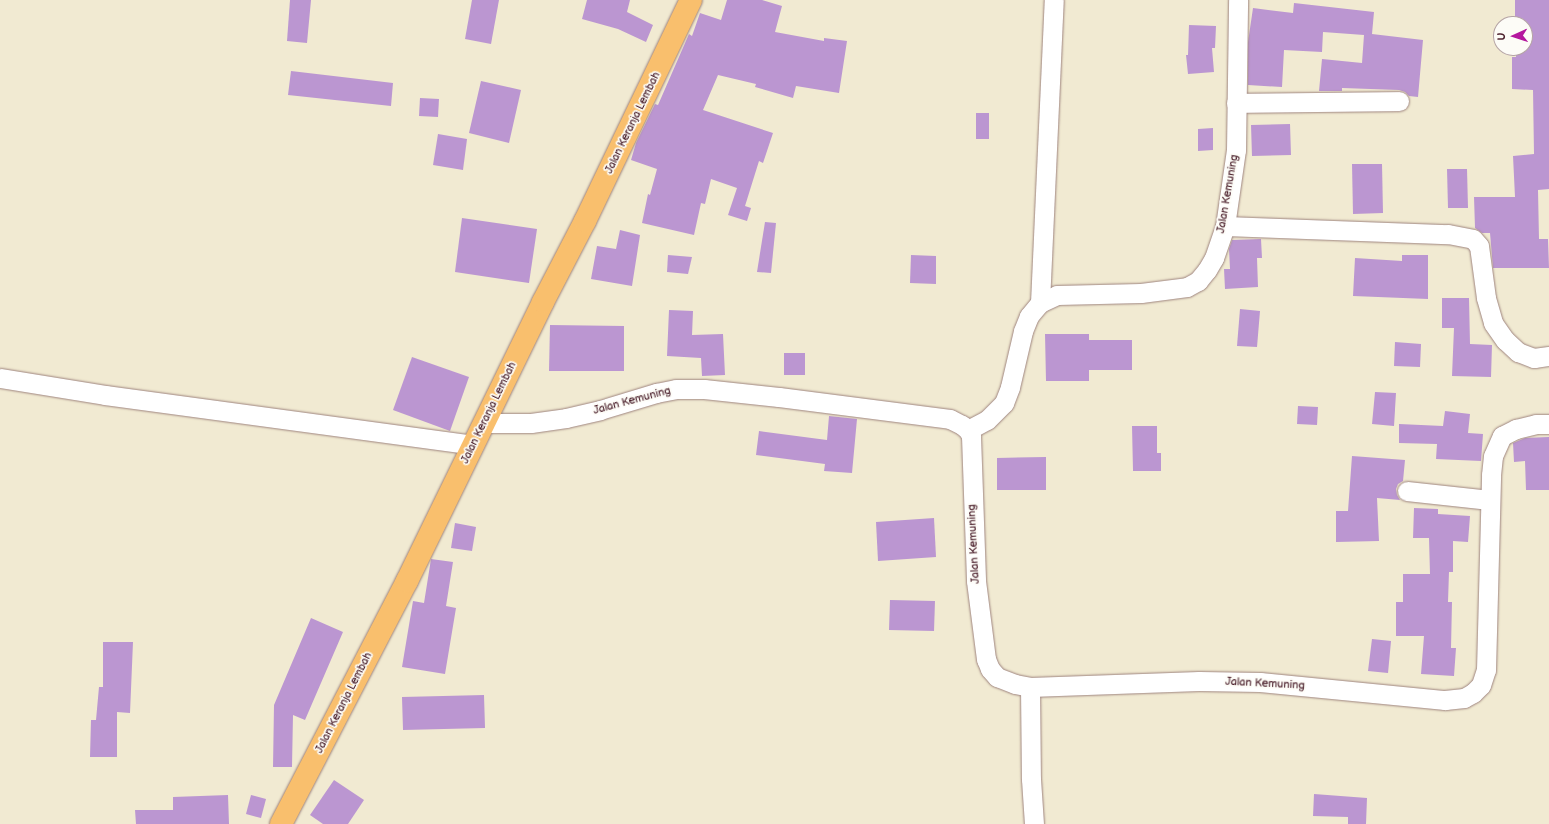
<!DOCTYPE html>
<html>
<head>
<meta charset="utf-8">
<style>
	body { margin:0 }
	#map { position:relative; width:1549px; height:824px; overflow:hidden; background:#f1ead2; font-family:"Balsamiq Sans",sans-serif }
	div>[style] { position:absolute }
	[style*='--x'] { left:calc(var(--x)*1px); top:calc(var(--y)*1px); width:calc(var(--w)*1px); rotate:calc(var(--a)*1deg) }
	.building>* { inset:0; background:#bb96d1 }
	.roads { filter:drop-shadow(0 0 1px #9e847e) drop-shadow(0 0 1px #9e847e) }
	.minor>* { height:19px; margin:-9.5px; padding:0 9.5px; transform-origin:9.5px; border-radius:9.5px; background:#fff }
	.major>* { height:22px; margin:-11px; padding:0 11px; transform-origin:11px; border-radius:11px; background:#f9bf6d }
	span { translate:-50% -50%; white-space:nowrap; text-align:center; line-height:1.15; -webkit-text-stroke:3.5px #fdfcf7; paint-order:stroke }
	.street-label { font-size:11px; color:#4a1f2b }
	.north { position:absolute; left:1493px; top:16px; width:40px; height:40px; box-sizing:border-box; background:#fdfcf7; border:1px solid #b5a4a5; border-radius:50%; rotate:267deg; font-size:11px; font-weight:700; line-height:16px; text-align:center; color:#4a1f2b }
	.north::after { content:''; display:block; margin:auto; width:14px; height:18px; background:#b5179e; clip-path:polygon(50% 0,100% 100%,50% 72%,0 100%) }
</style>
</head>
<body>
<div id="map">
	<div class="building">
		<div style="clip-path:polygon(290px 0,311px 0,307px 43px,287px 41px)"></div>
		<div style="clip-path:polygon(472px 0,499px 0,491px 44px,465px 39px)"></div>
		<div style="clip-path:polygon(587px 0,630px 0,627px 12px,653px 25px,646px 42px,618px 29px,582px 19px)"></div>
		<div style="clip-path:polygon(727px 0,762px 0,782px 6px,775px 32px,824px 41px,824px 38px,847px 41px,839px 93px,796px 86px,793px 98px,755px 87px,756px 84px,718px 75px,703px 110px,773px 133px,763px 163px,759px 161px,745px 206px,751px 208px,747px 221px,728px 215px,737px 188px,711px 179px,705px 204px,701px 203px,694px 235px,642px 223px,648px 194px,650px 195px,657px 169px,631px 160px,636px 143px,655px 104px,658px 105px,689px 34px,692px 36px,700px 13px,721px 20px)"></div>
		<div style="clip-path:polygon(1515px 0,1549px 0,1549px 189px,1538px 190px,1539px 239px,1548px 239px,1549px 268px,1493px 268px,1490px 233px,1482px 233px,1475px 228px,1474px 197px,1515px 197px,1513px 156px,1534px 154px,1533px 90px,1512px 89px,1512px 57px,1516px 57px,1516px 48px,1525px 48px,1525px 24px,1515px 24px)"></div>
		<div style="clip-path:polygon(1294px 3px,1374px 12px,1372px 34px,1423px 40px,1418px 97px,1409px 96px,1405px 92px,1399px 90px,1342px 88px,1342px 91px,1319px 91px,1322px 59px,1362px 63px,1364px 35px,1323px 32px,1322px 52px,1284px 50px,1282px 87px,1248px 85px,1248px 42px,1253px 8px,1293px 13px)"></div>
		<div style="clip-path:polygon(1189px 25px,1216px 26px,1215px 48px,1212px 48px,1214px 72px,1188px 74px,1186px 55px,1188px 55px)"></div>
		<div style="clip-path:polygon(291px 71px,393px 83px,391px 106px,288px 95px)"></div>
		<div style="clip-path:polygon(481px 81px,521px 90px,509px 143px,469px 133px)"></div>
		<div style="clip-path:polygon(420px 98px,439px 99px,438px 117px,419px 116px)"></div>
		<div style="clip-path:polygon(976px 113px,989px 113px,989px 139px,976px 139px)"></div>
		<div style="clip-path:polygon(1290px 124px,1291px 155px,1252px 156px,1251px 125px)"></div>
		<div style="clip-path:polygon(1213px 128px,1213px 150px,1198px 151px,1198px 129px)"></div>
		<div style="clip-path:polygon(438px 134px,467px 139px,463px 170px,433px 165px)"></div>
		<div style="clip-path:polygon(1352px 164px,1382px 164px,1383px 213px,1353px 214px)"></div>
		<div style="clip-path:polygon(1447px 169px,1467px 169px,1468px 208px,1448px 208px)"></div>
		<div style="clip-path:polygon(462px 218px,537px 229px,529px 283px,455px 272px)"></div>
		<div style="clip-path:polygon(765px 222px,776px 223px,771px 273px,757px 272px)"></div>
		<div style="clip-path:polygon(620px 230px,640px 235px,632px 286px,591px 279px,597px 246px,616px 249px)"></div>
		<div style="clip-path:polygon(1261px 239px,1262px 258px,1257px 258px,1258px 287px,1225px 289px,1224px 269px,1230px 269px,1229px 249px,1232px 240px)"></div>
		<div style="clip-path:polygon(668px 255px,692px 257px,688px 274px,667px 272px)"></div>
		<div style="clip-path:polygon(911px 255px,936px 256px,936px 284px,910px 283px)"></div>
		<div style="clip-path:polygon(1402px 255px,1428px 255px,1428px 299px,1353px 296px,1355px 258px,1402px 261px)"></div>
		<div style="clip-path:polygon(1442px 298px,1469px 298px,1470px 344px,1492px 345px,1491px 377px,1452px 376px,1454px 328px,1442px 328px)"></div>
		<div style="clip-path:polygon(1240px 309px,1260px 311px,1257px 347px,1237px 346px)"></div>
		<div style="clip-path:polygon(669px 310px,693px 311px,692px 335px,723px 334px,725px 375px,702px 376px,701px 358px,667px 356px)"></div>
		<div style="clip-path:polygon(550px 325px,624px 326px,624px 371px,549px 371px)"></div>
		<div style="clip-path:polygon(1045px 334px,1089px 334px,1089px 340px,1132px 340px,1132px 370px,1089px 370px,1089px 381px,1046px 381px)"></div>
		<div style="clip-path:polygon(1395px 342px,1421px 344px,1420px 367px,1394px 366px)"></div>
		<div style="clip-path:polygon(784px 353px,805px 353px,805px 375px,784px 375px)"></div>
		<div style="clip-path:polygon(412px 357px,469px 377px,450px 431px,393px 410px)"></div>
		<div style="clip-path:polygon(1375px 392px,1396px 393px,1394px 426px,1372px 424px)"></div>
		<div style="clip-path:polygon(1298px 406px,1318px 407px,1317px 425px,1297px 424px)"></div>
		<div style="clip-path:polygon(1445px 411px,1470px 414px,1468px 433px,1483px 434px,1481px 461px,1436px 459px,1437px 444px,1399px 443px,1399px 424px,1443px 426px)"></div>
		<div style="clip-path:polygon(829px 416px,857px 419px,852px 473px,824px 471px,825px 464px,756px 455px,759px 431px,827px 440px)"></div>
		<div style="clip-path:polygon(1132px 426px,1157px 426px,1157px 453px,1161px 453px,1161px 471px,1133px 471px)"></div>
		<div style="clip-path:polygon(1549px 437px,1549px 490px,1526px 490px,1525px 461px,1514px 462px,1513px 443px,1525px 438px)"></div>
		<div style="clip-path:polygon(1352px 456px,1405px 460px,1403px 481px,1398px 484px,1396px 489px,1397px 495px,1400px 500px,1377px 498px,1379px 541px,1336px 542px,1336px 511px,1348px 511px)"></div>
		<div style="clip-path:polygon(1046px 457px,1046px 490px,997px 490px,997px 458px)"></div>
		<div style="clip-path:polygon(1414px 508px,1438px 509px,1438px 514px,1470px 516px,1468px 542px,1453px 541px,1453px 572px,1449px 572px,1448px 602px,1452px 602px,1451px 648px,1456px 648px,1454px 676px,1421px 674px,1424px 636px,1396px 636px,1396px 602px,1403px 602px,1403px 574px,1430px 574px,1429px 538px,1413px 538px)"></div>
		<div style="clip-path:polygon(934px 518px,936px 557px,878px 561px,876px 522px)"></div>
		<div style="clip-path:polygon(455px 523px,476px 527px,472px 551px,451px 548px)"></div>
		<div style="clip-path:polygon(431px 559px,453px 562px,446px 606px,456px 608px,445px 674px,402px 667px,413px 601px,424px 603px)"></div>
		<div style="clip-path:polygon(890px 600px,935px 601px,934px 631px,889px 630px)"></div>
		<div style="clip-path:polygon(311px 618px,343px 632px,305px 720px,293px 715px,292px 767px,273px 767px,274px 705px)"></div>
		<div style="clip-path:polygon(1372px 639px,1391px 641px,1388px 673px,1368px 671px)"></div>
		<div style="clip-path:polygon(103px 642px,133px 642px,130px 713px,117px 712px,117px 757px,90px 757px,91px 720px,96px 720px,99px 687px,103px 687px)"></div>
		<div style="clip-path:polygon(484px 695px,485px 728px,403px 730px,402px 697px)"></div>
		<div style="clip-path:polygon(334px 780px,364px 800px,348px 824px,323px 824px,310px 815px)"></div>
		<div style="clip-path:polygon(1314px 794px,1367px 798px,1366px 824px,1348px 824px,1348px 817px,1313px 816px)"></div>
		<div style="clip-path:polygon(228px 795px,229px 824px,136px 824px,135px 810px,173px 810px,173px 797px)"></div>
		<div style="clip-path:polygon(251px 795px,266px 799px,261px 818px,246px 814px)"></div>
	</div>
	<div class="roads">
		<div class="minor">
			<div style="--x:1236;--y:103;--w:163;--a:-0.7"></div>
			<div style="--x:1225;--y:226;--w:223;--a:2.1"></div>
			<div style="--x:1448;--y:234;--w:25;--a:11"></div>
			<div style="--x:1473;--y:239;--w:9;--a:49"></div>
			<div style="--x:1479;--y:246;--w:52;--a:82.3"></div>
			<div style="--x:1486;--y:298;--w:26;--a:74"></div>
			<div style="--x:1493;--y:323;--w:21;--a:55"></div>
			<div style="--x:1505;--y:340;--w:18;--a:43"></div>
			<div style="--x:1518;--y:352;--w:17;--a:21"></div>
			<div style="--x:1534;--y:358;--w:15;--a:-8"></div>
			<div style="--x:1040;--y:303;--w:303;--a:-87.4"></div>
			<div style="--x:0;--y:378;--w:106;--a:9.2"></div>
			<div style="--x:105;--y:395;--w:372;--a:7.7"></div>
			<div style="--x:484;--y:423;--w:47;--a:0"></div>
			<div style="--x:531;--y:423;--w:35;--a:-8"></div>
			<div style="--x:566;--y:418;--w:35;--a:-13"></div>
			<div style="--x:600;--y:410;--w:59;--a:-16.9"></div>
			<div style="--x:656;--y:393;--w:20;--a:-11"></div>
			<div style="--x:676;--y:389;--w:28;--a:0"></div>
			<div style="--x:704;--y:389;--w:75;--a:6.1"></div>
			<div style="--x:779;--y:397;--w:172;--a:7.3"></div>
			<div style="--x:950;--y:419;--w:13;--a:27"></div>
			<div style="--x:962;--y:425;--w:8;--a:40"></div>
			<div style="--x:968;--y:430;--w:7;--a:63"></div>
			<div style="--x:971;--y:436;--w:145;--a:88"></div>
			<div style="--x:976;--y:581;--w:79;--a:82.7"></div>
			<div style="--x:986;--y:659;--w:11;--a:68"></div>
			<div style="--x:990;--y:669;--w:11;--a:49"></div>
			<div style="--x:997;--y:677;--w:19;--a:21"></div>
			<div style="--x:1015;--y:684;--w:15;--a:11"></div>
			<div style="--x:1030;--y:687;--w:169;--a:-2"></div>
			<div style="--x:1199;--y:681;--w:61;--a:0.9"></div>
			<div style="--x:1260;--y:682;--w:186;--a:5.6"></div>
			<div style="--x:1445;--y:700;--w:19;--a:-6"></div>
			<div style="--x:1464;--y:698;--w:10;--a:-29"></div>
			<div style="--x:1473;--y:693;--w:11;--a:-45"></div>
			<div style="--x:1481;--y:685;--w:16;--a:-72"></div>
			<div style="--x:1486;--y:670;--w:195;--a:-88.5"></div>
			<div style="--x:1491;--y:475;--w:19;--a:-84"></div>
			<div style="--x:1493;--y:456;--w:22;--a:-66"></div>
			<div style="--x:1502;--y:436;--w:16;--a:-27"></div>
			<div style="--x:1516;--y:429;--w:21;--a:-14"></div>
			<div style="--x:1536;--y:424;--w:13;--a:0"></div>
			<div style="--x:968;--y:430;--w:21;--a:-28"></div>
			<div style="--x:987;--y:420;--w:24;--a:-45"></div>
			<div style="--x:1004;--y:403;--w:17;--a:-69"></div>
			<div style="--x:1010;--y:387;--w:57;--a:-76.9"></div>
			<div style="--x:1023;--y:331;--w:16;--a:-68"></div>
			<div style="--x:1029;--y:316;--w:17;--a:-50"></div>
			<div style="--x:1040;--y:303;--w:19;--a:-25"></div>
			<div style="--x:1057;--y:295;--w:84;--a:-1.4"></div>
			<div style="--x:1141;--y:293;--w:46;--a:-7.4"></div>
			<div style="--x:1187;--y:287;--w:13;--a:-29"></div>
			<div style="--x:1198;--y:281;--w:14;--a:-51"></div>
			<div style="--x:1207;--y:270;--w:14;--a:-60"></div>
			<div style="--x:1214;--y:258;--w:34;--a:-71"></div>
			<div style="--x:1225;--y:226;--w:77;--a:-81.8"></div>
			<div style="--x:1236;--y:150;--w:150;--a:-89.2"></div>
			<div style="--x:1407;--y:491;--w:83;--a:6.2"></div>
			<div style="--x:1030;--y:687;--w:92;--a:89.4"></div>
			<div style="--x:1031;--y:779;--w:45;--a:86.2"></div>
		</div>
		<div class="major">
			<div style="--x:281;--y:824;--w:274;--a:-62.6"></div>
			<div style="--x:407;--y:581;--w:310;--a:-64"></div>
			<div style="--x:543;--y:302;--w:91;--a:-62.6"></div>
			<div style="--x:585;--y:221;--w:245;--a:-64.4"></div>
		</div>
	</div>
	<div class="street-label">
		<span style="left:633px;top:123px;rotate:-64deg">Jalan Keranja Lembah</span>
		<span style="left:1228px;top:194px;rotate:-80deg">Jalan Kemuning</span>
		<span style="left:632px;top:401px;rotate:-15deg">Jalan Kemuning</span>
		<span style="left:489px;top:413px;rotate:-64deg">Jalan Keranja Lembah</span>
		<span style="left:974px;top:544px;rotate:-93deg">Jalan Kemuning</span>
		<span style="left:1265px;top:684px;rotate:3deg">Jalan Kemuning</span>
		<span style="left:344px;top:703px;rotate:-63deg">Jalan Keranja Lembah</span>
	</div>
	<div class="north">U</div>
</div>
</body>
</html>
